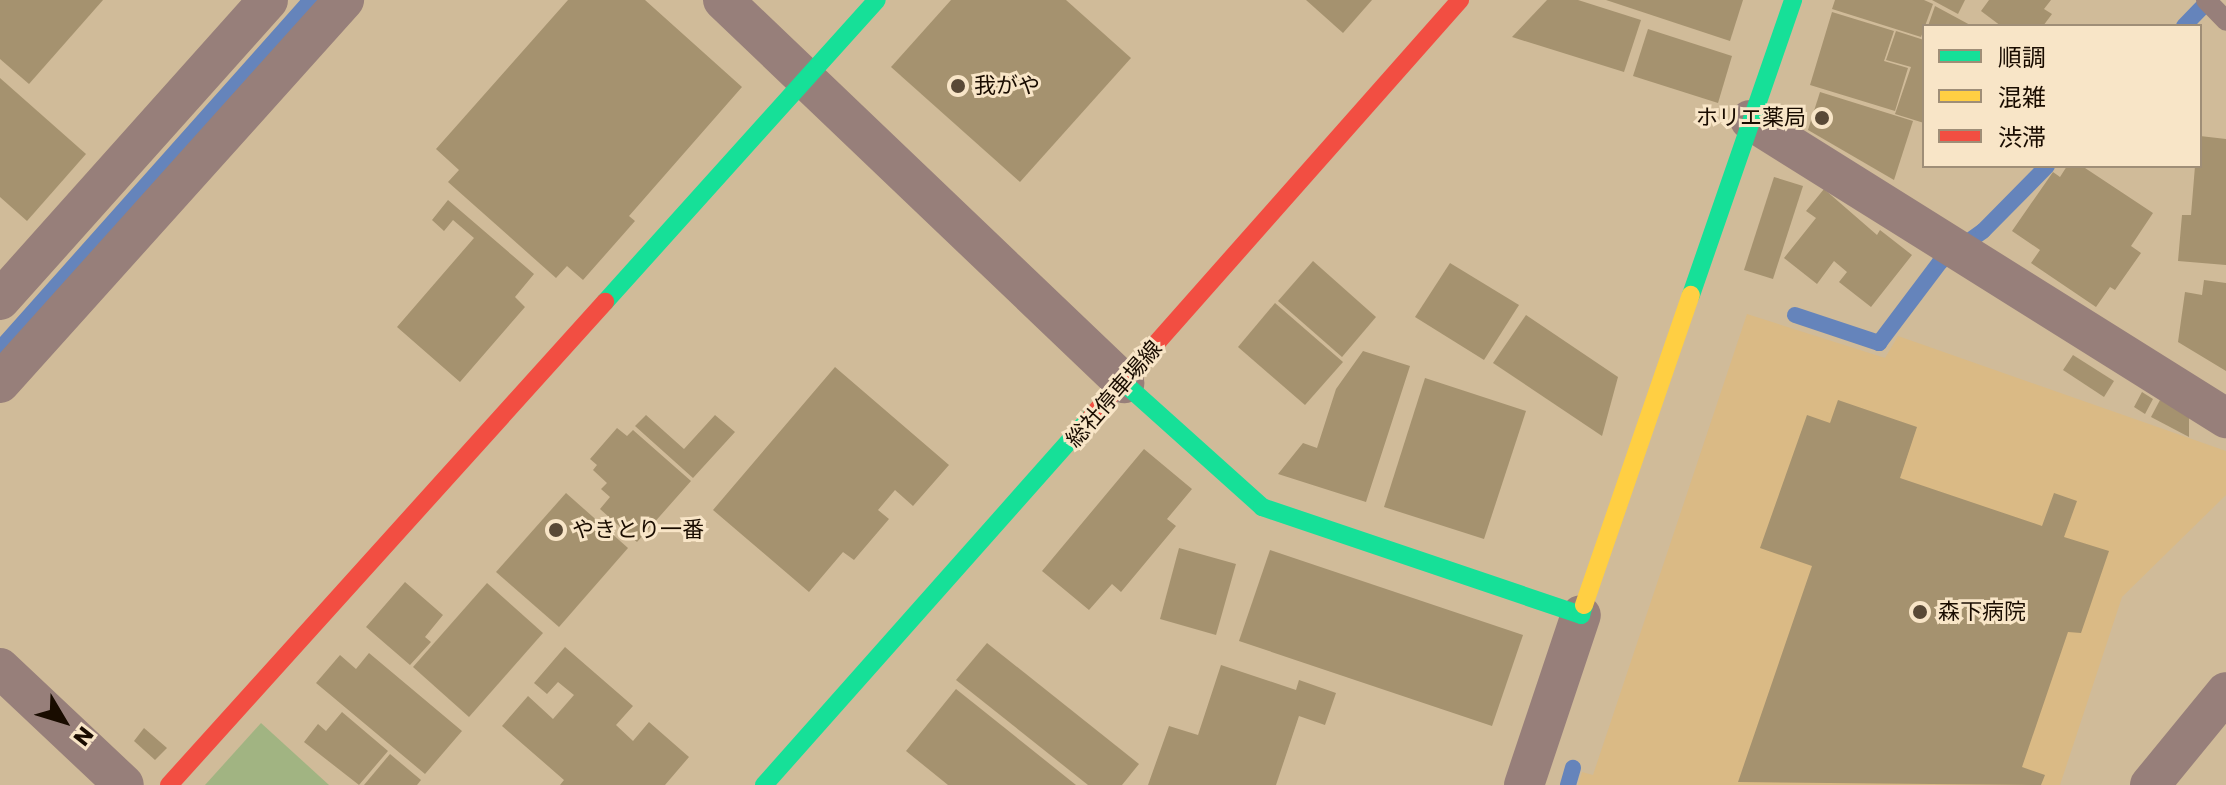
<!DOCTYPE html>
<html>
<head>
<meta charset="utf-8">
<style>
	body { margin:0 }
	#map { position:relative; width:2226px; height:785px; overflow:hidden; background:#d0bb99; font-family:Poppins,"Noto Sans JP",sans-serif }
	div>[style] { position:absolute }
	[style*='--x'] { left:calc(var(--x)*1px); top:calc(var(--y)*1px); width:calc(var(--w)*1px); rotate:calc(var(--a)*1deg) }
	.built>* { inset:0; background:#daba85 }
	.green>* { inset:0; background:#a1b482 }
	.stream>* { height:16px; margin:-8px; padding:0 8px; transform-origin:8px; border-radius:8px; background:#6584bb }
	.building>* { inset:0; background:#a5926f }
	.lane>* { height:20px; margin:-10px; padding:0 10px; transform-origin:10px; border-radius:10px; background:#977f7a }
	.street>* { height:40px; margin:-20px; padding:0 20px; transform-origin:20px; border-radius:20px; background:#977f7a }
	.fast>* { height:18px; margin:-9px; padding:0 9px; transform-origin:9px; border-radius:9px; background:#16e098 }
	.slow>* { height:18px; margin:-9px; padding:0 9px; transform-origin:9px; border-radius:9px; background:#ffcf43 }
	.jam>* { height:18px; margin:-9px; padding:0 9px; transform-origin:9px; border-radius:9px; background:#f24e42 }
	.dots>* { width:22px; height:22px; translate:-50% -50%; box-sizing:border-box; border:4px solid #f8e5c7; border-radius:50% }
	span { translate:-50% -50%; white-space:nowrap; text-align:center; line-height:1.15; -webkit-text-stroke:6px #f8e5c7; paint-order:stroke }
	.poi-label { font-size:22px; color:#190c00 }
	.left { translate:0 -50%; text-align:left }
	.right { translate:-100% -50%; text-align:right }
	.street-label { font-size:22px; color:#190c00 }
	.legend { position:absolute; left:1922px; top:24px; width:280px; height:144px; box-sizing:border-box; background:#f8e5c7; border:2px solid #9f8e77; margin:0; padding:10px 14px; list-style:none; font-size:24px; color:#190c00 }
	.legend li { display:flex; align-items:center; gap:16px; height:40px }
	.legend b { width:40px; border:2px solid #9f8e77 }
	.north { position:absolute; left:24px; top:681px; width:80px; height:80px; -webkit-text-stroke:6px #f8e5c7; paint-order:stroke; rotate:128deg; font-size:22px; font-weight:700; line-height:32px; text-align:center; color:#190c00 }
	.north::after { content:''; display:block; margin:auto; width:28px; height:36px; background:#190c00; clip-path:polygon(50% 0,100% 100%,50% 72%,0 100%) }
</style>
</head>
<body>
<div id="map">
	<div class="built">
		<div style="clip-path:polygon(1747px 314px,1885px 358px,1898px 336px,2226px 451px,2226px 495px,2122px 597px,2060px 785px,1578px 785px,1582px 772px,1593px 775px)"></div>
	</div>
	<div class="green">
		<div style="clip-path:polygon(261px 723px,329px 785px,205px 785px)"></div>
	</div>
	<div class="stream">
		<div style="--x:2184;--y:26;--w:36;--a:-46"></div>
		<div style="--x:1795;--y:315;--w:89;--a:18.4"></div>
		<div style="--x:1879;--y:343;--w:101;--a:-53"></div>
		<div style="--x:1940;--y:262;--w:53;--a:-35.8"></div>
		<div style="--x:1983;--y:231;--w:91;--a:-45.4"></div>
		<div style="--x:0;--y:349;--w:467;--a:-48.3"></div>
		<div style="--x:1568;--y:785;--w:18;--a:-74"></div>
	</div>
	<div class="building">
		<div style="clip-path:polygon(0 0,103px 0,29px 84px,0 59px)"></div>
		<div style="clip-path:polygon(568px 0,645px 0,742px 87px,629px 216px,635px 221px,583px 280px,567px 266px,556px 278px,448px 182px,459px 170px,436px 149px)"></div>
		<div style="clip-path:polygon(951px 0,1066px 0,1131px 58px,1020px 182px,891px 67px)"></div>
		<div style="clip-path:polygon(1306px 0,1372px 0,1343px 33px)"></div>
		<div style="clip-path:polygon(1547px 0,1578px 0,1641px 20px,1624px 72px,1512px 37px)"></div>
		<div style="clip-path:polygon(1606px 0,1743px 0,1730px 41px)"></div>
		<div style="clip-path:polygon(1835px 0,1924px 0,1933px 4px,1921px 37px,1832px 9px)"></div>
		<div style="clip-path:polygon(1932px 0,1965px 0,1958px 14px)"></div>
		<div style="clip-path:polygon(1989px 0,2051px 0,2044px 9px,2052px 14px,2043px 26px,2001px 26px,1981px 11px)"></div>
		<div style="clip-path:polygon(1935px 6px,1972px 26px,1928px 26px)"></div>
		<div style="clip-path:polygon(1832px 12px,1894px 31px,1884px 61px,1908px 68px,1895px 111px,1810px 85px)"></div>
		<div style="clip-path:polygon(1648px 29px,1732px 56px,1718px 103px,1633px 76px)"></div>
		<div style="clip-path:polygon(1896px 31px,1924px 40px,1924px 123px,1895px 114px,1911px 67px,1886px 60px)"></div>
		<div style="clip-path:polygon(0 78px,86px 154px,27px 221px,0 197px)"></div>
		<div style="clip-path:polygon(1820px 92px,1913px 121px,1894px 180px,1808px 130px)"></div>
		<div style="clip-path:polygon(2200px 136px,2226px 139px,2226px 265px,2178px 261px,2182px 215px,2191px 215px,2195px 166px,2200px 166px)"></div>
		<div style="clip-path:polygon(2067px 166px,2082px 166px,2153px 213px,2131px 246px,2141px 253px,2115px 290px,2110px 287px,2096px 307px,2031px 263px,2040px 250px,2012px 231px,2053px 172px,2060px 177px)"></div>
		<div style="clip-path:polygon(1774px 177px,1803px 186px,1773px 279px,1744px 270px)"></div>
		<div style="clip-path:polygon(1824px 189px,1877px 235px,1880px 230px,1912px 255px,1871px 307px,1839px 282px,1847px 272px,1834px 261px,1817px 284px,1784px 258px,1816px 218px,1806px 211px)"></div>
		<div style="clip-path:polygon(448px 200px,534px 274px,515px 297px,525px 307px,460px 382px,397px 327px,474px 238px,453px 220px,444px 231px,432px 220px)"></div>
		<div style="clip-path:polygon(1313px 261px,1376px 317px,1342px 357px,1278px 301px)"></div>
		<div style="clip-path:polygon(1450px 263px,1519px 305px,1484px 360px,1415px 317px)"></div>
		<div style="clip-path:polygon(2204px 280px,2226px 283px,2226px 371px,2178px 342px,2185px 292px,2202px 295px)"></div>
		<div style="clip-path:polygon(1275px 303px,1343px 362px,1305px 405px,1238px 347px)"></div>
		<div style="clip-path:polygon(1526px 315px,1618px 377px,1602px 436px,1493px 363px)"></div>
		<div style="clip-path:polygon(1363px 351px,1410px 366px,1366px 502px,1278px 474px,1303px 443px,1317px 448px,1336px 389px)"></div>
		<div style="clip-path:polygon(2073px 355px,2114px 381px,2104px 397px,2063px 370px)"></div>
		<div style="clip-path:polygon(835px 367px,949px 465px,913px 506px,895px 490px,878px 510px,889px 519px,854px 560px,843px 552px,809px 592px,713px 510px)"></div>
		<div style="clip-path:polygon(1425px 378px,1526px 411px,1484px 539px,1384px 507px)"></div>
		<div style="clip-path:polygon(2142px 392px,2153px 399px,2145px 414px,2134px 407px)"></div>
		<div style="clip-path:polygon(1838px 400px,1917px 427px,1900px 478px,2042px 526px,2054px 493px,2077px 501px,2064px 537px,2109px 551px,2081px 633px,2068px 632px,2022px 767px,2045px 775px,2041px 785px,1738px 782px,1812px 566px,1760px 548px,1807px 415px,1830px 423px)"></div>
		<div style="clip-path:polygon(2160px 400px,2189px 416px,2189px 437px,2151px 417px)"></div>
		<div style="clip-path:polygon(646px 415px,684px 449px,715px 415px,735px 432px,693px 478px,635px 426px)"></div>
		<div style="clip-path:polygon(617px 428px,627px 436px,633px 430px,691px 481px,637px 542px,600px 509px,610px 497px,601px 489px,607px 483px,593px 470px,597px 465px,590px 459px)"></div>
		<div style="clip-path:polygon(1144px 449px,1192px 489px,1167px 519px,1176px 526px,1121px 592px,1112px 584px,1089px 610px,1042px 571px)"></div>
		<div style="clip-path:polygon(566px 493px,628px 548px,559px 627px,496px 572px)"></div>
		<div style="clip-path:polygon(1179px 548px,1236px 564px,1216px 635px,1160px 619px)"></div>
		<div style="clip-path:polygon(1270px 550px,1523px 635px,1492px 726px,1239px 641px)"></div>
		<div style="clip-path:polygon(405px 582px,443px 615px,425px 637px,431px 642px,410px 665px,366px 627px)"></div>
		<div style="clip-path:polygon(487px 583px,543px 633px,469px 717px,413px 667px)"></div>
		<div style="clip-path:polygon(987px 643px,1139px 764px,1122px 785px,1088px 785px,956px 680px)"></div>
		<div style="clip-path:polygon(565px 647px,633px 706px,616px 725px,633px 741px,649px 722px,689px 757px,665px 785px,560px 785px,564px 780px,502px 726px,528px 696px,553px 719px,574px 695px,558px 682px,547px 694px,534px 683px)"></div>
		<div style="clip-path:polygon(369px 653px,462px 731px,425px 774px,316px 683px,340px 655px,356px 669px)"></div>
		<div style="clip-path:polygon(1221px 665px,1296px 690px,1299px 680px,1336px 693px,1325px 725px,1299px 716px,1276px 785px,1148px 785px,1169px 726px,1198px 735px)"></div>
		<div style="clip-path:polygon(956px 689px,1076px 785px,948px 785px,906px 751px)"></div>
		<div style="clip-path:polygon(342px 712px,388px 751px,359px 785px,304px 742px,318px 724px,326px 731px)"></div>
		<div style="clip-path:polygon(144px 728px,167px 748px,155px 760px,134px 741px)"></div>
		<div style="clip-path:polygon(390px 754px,421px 780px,417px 785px,364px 785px)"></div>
	</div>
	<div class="lane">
		<div style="--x:2206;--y:0;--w:29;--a:46"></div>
	</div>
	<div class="street">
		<div style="--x:723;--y:0;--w:555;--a:43.68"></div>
		<div style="--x:1750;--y:120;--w:562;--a:32.05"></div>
		<div style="--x:0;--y:300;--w:402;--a:-48.2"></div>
		<div style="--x:0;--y:383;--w:515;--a:-48.07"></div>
		<div style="--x:0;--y:668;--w:170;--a:43.3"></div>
		<div style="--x:1524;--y:785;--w:179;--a:-71.5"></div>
		<div style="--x:2150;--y:785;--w:120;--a:-50.7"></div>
	</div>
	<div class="fast">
		<div style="--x:1691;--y:295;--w:312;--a:-70.9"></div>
		<div style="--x:605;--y:302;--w:406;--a:-48"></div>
		<div style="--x:1124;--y:383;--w:186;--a:41.9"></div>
		<div style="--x:1262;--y:507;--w:337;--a:18.7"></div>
		<div style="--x:1581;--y:615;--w:10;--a:-73"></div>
		<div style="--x:764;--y:785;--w:492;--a:-48.4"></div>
	</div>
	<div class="slow">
		<div style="--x:1584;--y:605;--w:328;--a:-71"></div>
	</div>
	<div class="jam">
		<div style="--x:1091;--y:417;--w:557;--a:-48.49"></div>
		<div style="--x:169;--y:785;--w:651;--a:-47.93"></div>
	</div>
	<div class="dots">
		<div style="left:958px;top:86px;background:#594936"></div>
		<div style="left:1822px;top:118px;background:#594936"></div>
		<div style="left:556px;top:530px;background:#594936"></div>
		<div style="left:1920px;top:612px;background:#594936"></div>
	</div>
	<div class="poi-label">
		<span class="left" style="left:974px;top:86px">我がや</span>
		<span class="right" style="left:1806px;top:118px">ホリエ薬局</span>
		<span class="left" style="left:572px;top:530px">やきとり一番</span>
		<span class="left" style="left:1938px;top:612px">森下病院</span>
	</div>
	<div class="street-label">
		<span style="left:1114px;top:394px;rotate:-49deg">総社停車場線</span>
	</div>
	<ul class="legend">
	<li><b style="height:10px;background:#16e098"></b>順調</li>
	<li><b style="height:10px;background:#ffcf43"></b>混雑</li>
	<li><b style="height:10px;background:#f24e42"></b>渋滞</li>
	</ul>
	<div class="north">N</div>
</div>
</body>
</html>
